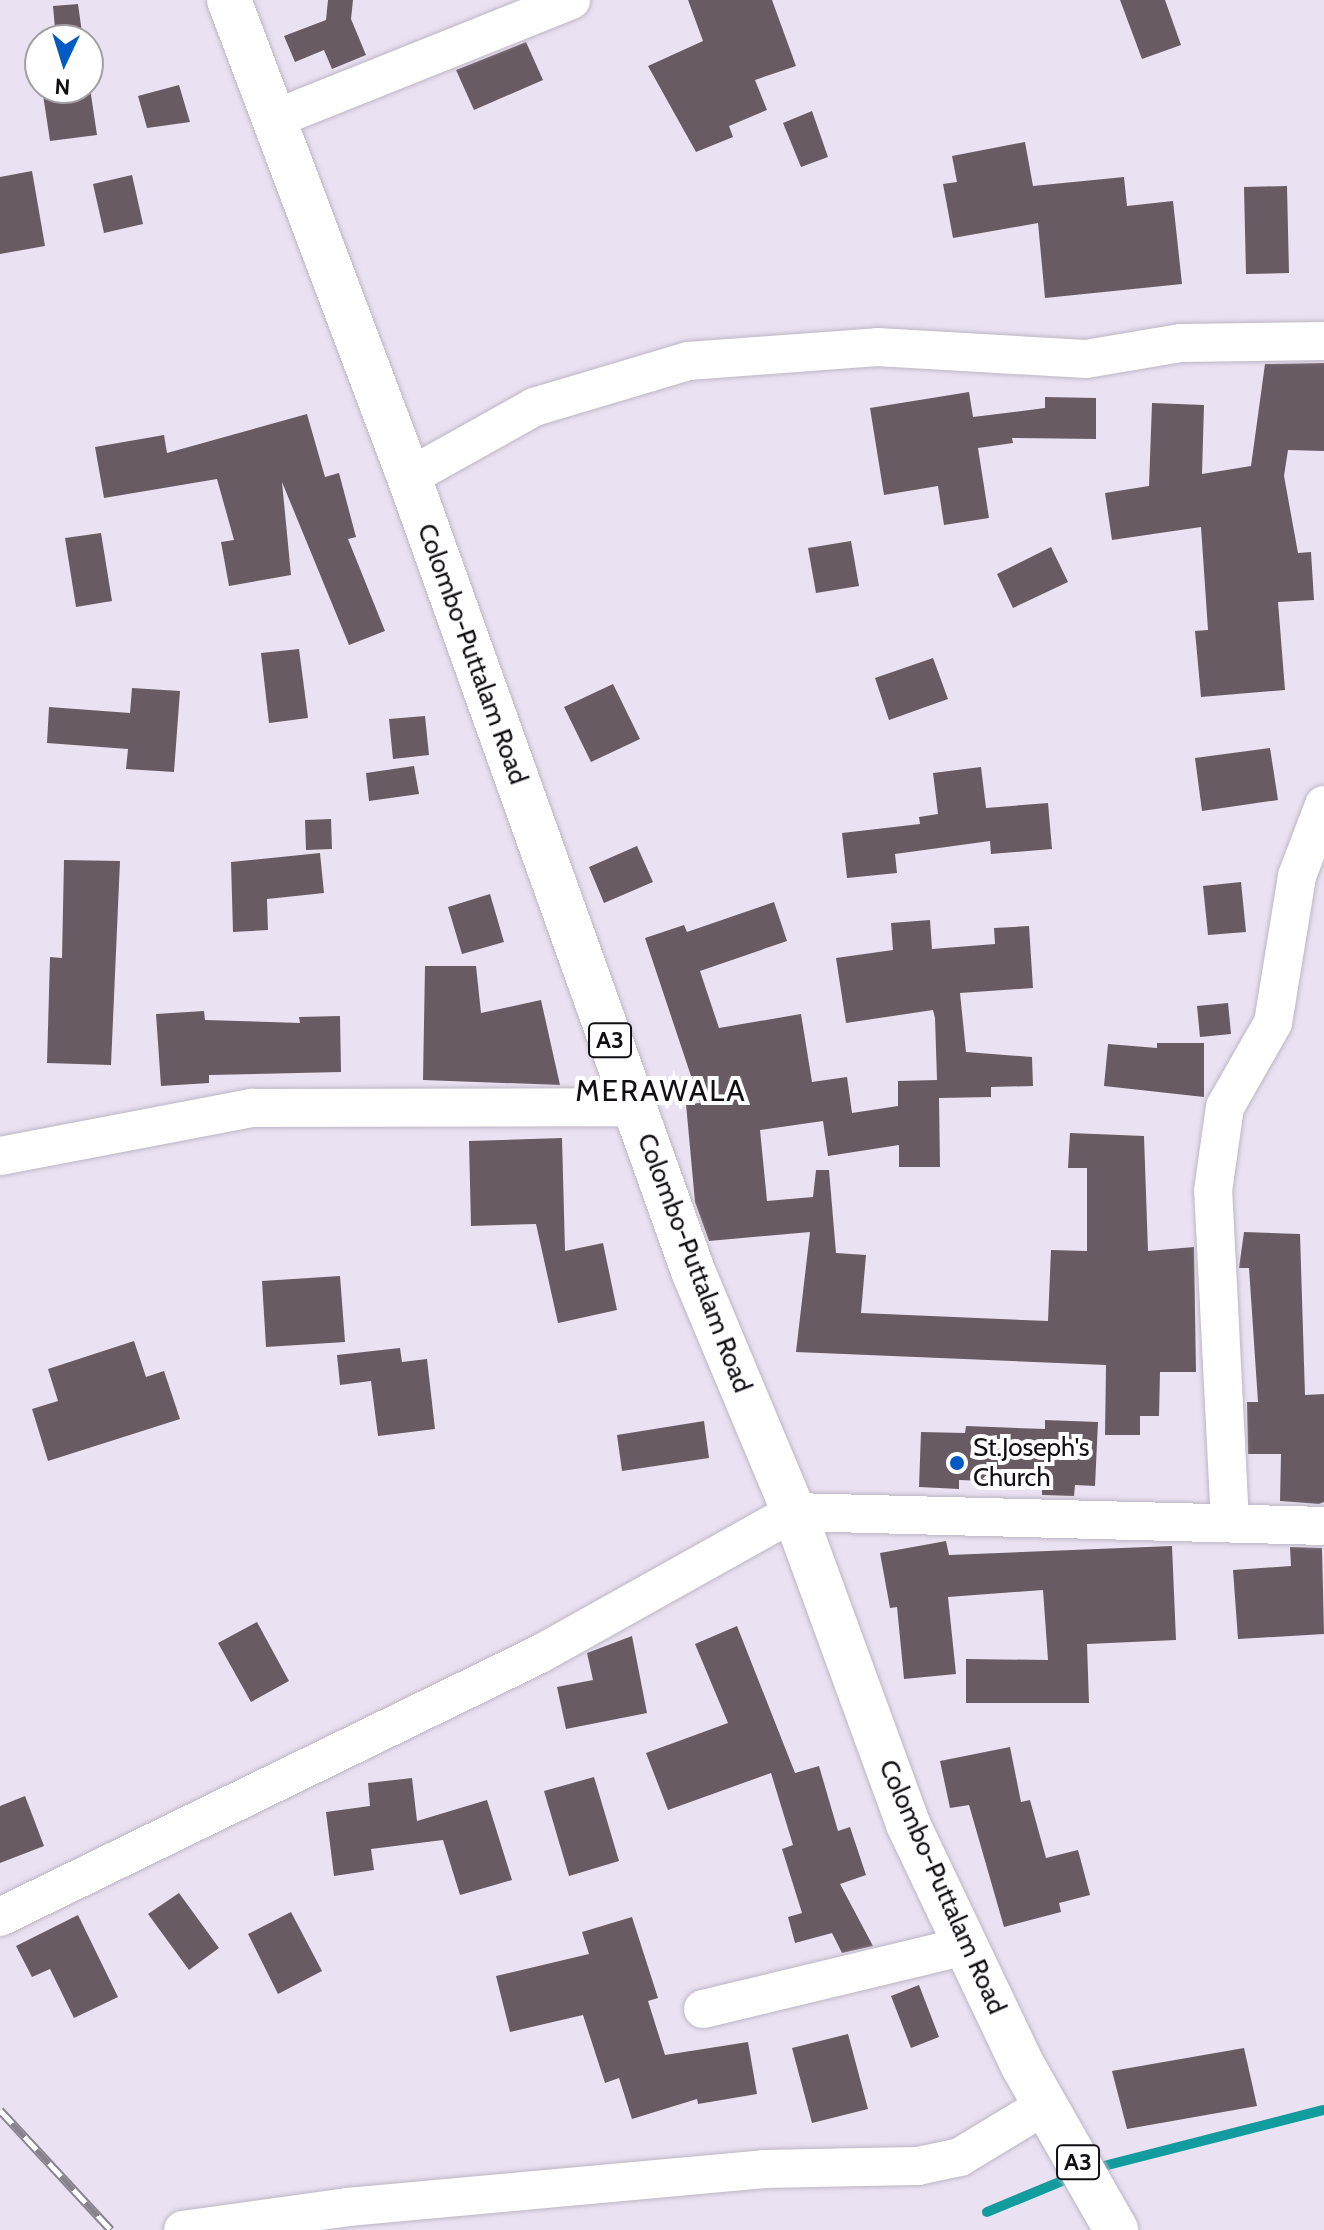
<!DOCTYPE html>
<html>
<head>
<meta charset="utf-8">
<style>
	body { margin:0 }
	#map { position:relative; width:1324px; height:2230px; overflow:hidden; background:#eae2f2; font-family:Cabin,sans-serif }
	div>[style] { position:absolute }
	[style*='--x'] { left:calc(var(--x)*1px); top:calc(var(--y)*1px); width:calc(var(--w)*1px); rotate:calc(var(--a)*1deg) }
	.stream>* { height:10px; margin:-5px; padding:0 5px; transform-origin:5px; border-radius:5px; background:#139c9e }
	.building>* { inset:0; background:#695b63 }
	.roads { filter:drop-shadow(0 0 2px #bdb5c4) drop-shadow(0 0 2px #bdb5c4) }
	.minor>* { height:38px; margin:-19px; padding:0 19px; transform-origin:19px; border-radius:19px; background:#fff }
	.highway>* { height:44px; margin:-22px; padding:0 22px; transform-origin:22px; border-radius:22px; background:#fff }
	.rail>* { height:9px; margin-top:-4.5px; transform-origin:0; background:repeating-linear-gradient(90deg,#fff 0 18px,#88838e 0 36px); box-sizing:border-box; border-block:2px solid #88838e }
	.dots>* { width:22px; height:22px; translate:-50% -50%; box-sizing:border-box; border:4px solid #fff; border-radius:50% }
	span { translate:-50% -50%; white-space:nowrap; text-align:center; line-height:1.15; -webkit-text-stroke:8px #fff; paint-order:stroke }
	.shield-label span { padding:2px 6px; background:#fff; border:2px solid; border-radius:6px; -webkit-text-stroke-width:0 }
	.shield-label { font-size:24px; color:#131015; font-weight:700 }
	.street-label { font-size:26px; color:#131015 }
	.poi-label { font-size:26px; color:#131015 }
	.left { translate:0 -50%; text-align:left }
	.quarter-label { font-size:30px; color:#131015; letter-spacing:2px }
	.north { position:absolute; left:24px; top:24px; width:80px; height:80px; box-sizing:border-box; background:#fff; border:2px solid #a19fa1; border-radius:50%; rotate:184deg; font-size:22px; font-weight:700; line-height:32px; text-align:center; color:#131015 }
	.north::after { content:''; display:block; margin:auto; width:28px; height:36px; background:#005ac3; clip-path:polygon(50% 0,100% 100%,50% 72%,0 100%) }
</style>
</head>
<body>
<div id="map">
	<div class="stream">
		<div style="--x:1092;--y:2169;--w:239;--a:-14.3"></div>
		<div style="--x:987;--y:2212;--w:94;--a:-22.5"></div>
	</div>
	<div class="building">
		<div style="clip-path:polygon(328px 0,353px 0,351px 19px,366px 55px,332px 69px,324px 50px,295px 62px,284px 36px,326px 20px)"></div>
		<div style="clip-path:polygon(688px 0,772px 0,796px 66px,755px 80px,767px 110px,729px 126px,733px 137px,696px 152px,648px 66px,703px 41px)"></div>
		<div style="clip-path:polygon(1120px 0,1165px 0,1181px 45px,1142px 59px)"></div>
		<div style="clip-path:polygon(78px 4px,83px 40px,56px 40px,53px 6px)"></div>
		<div style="clip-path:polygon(526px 42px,543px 80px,474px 110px,456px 70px)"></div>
		<div style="clip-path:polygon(179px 85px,190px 122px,147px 128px,138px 96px)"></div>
		<div style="clip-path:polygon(42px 88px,90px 88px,97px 135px,50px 141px)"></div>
		<div style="clip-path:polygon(812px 111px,828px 157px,801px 167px,783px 123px)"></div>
		<div style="clip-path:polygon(1025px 142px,1033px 186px,1124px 177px,1127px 206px,1173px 201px,1182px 284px,1045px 298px,1038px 223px,953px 238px,943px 184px,957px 182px,952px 156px)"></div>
		<div style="clip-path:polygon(32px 171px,45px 246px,0 254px,0 177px)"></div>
		<div style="clip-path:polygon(132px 175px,143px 224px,104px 233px,93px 184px)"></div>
		<div style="clip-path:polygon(1287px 186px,1289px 273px,1246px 274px,1244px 187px)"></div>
		<div style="clip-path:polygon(1324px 363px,1324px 451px,1288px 450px,1284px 476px,1298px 553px,1311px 552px,1314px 600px,1278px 602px,1285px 690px,1201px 697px,1195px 631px,1208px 630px,1201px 527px,1112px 540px,1105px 493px,1149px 486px,1152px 403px,1204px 405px,1202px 474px,1251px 466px,1265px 364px)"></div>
		<div style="clip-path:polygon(969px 392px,973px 417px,1045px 408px,1045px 397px,1096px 398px,1096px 439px,1012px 438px,1013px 443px,978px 448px,989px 518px,944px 525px,938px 486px,884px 495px,870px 408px)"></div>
		<div style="clip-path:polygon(307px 414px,325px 477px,339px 473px,356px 537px,348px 539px,385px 631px,349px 645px,282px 482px,291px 575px,229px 586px,221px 542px,234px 540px,217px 479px,104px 498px,95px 447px,164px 435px,167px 453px)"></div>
		<div style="clip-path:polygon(101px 533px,112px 601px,76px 607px,65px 538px)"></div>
		<div style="clip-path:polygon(851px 541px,859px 586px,816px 593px,808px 548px)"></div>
		<div style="clip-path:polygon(1051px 547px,1068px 582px,1013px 608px,997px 574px)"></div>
		<div style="clip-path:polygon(299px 649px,308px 718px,269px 723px,261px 653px)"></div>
		<div style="clip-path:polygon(933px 658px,948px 699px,889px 720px,875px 678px)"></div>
		<div style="clip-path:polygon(613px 684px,640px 739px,591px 762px,564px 707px)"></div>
		<div style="clip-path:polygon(132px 688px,180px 691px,174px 772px,126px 769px,128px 749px,47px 743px,49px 707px,130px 713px)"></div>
		<div style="clip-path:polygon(425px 716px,429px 755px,393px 759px,389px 719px)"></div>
		<div style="clip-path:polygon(1270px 748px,1278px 800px,1202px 811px,1195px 758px)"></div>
		<div style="clip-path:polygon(414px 766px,419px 794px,369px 801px,366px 773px)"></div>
		<div style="clip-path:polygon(981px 767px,986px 808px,1048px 803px,1052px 849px,991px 854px,990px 841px,895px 854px,897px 873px,847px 878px,842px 833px,920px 824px,919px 817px,938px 814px,933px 773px)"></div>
		<div style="clip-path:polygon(331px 819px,332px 849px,306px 850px,305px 820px)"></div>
		<div style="clip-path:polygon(637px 846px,653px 882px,604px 903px,589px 867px)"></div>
		<div style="clip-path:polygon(320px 853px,324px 893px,267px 899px,268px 930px,233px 932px,231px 862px)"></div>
		<div style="clip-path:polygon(64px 860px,120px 861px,111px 1065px,47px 1063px,50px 957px,62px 958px)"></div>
		<div style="clip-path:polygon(1241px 882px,1246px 932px,1208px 935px,1203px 886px)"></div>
		<div style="clip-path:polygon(490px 894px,504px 942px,462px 954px,448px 907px)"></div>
		<div style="clip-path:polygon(774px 902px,787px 941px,700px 971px,719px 1028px,801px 1014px,812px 1082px,847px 1077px,852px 1113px,898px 1106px,898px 1081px,937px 1080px,935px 1018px,933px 1010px,846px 1023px,836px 958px,893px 950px,891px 923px,930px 920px,932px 949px,995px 944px,994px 928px,1029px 926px,1033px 988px,960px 993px,966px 1052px,1032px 1057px,1033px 1086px,991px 1087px,991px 1097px,939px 1098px,940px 1167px,899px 1167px,899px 1145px,828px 1156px,823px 1121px,760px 1130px,767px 1201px,813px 1197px,816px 1170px,829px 1170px,836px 1253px,866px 1255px,861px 1313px,1048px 1321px,1051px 1250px,1087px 1251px,1087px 1168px,1068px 1168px,1070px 1133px,1144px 1136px,1148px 1251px,1194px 1247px,1196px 1372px,1160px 1372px,1159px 1416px,1140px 1416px,1140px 1435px,1105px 1435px,1106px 1365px,796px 1352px,810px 1232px,709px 1241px,695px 1202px,686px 1104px,700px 1103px,645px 938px,684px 925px,687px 932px)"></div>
		<div style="clip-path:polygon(425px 966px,476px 966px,481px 1013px,541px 1000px,560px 1085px,423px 1080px)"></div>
		<div style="clip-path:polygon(1228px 1003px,1231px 1034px,1200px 1037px,1197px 1006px)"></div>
		<div style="clip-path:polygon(204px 1011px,205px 1020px,300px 1023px,299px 1017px,340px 1016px,341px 1072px,209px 1075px,209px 1083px,161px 1086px,156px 1014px)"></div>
		<div style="clip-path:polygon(1157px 1043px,1204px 1043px,1204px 1097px,1104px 1086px,1108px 1044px,1157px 1048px)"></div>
		<div style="clip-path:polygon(562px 1138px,565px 1251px,603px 1243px,617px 1310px,558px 1323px,536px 1224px,471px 1226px,469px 1141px)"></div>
		<div style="clip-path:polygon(1244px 1232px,1300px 1234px,1305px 1395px,1324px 1394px,1324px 1502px,1319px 1504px,1280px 1501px,1281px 1454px,1248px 1454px,1247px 1402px,1258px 1402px,1249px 1268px,1239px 1268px)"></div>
		<div style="clip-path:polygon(340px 1276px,345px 1342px,266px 1347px,262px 1281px)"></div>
		<div style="clip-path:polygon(134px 1341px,146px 1377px,164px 1371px,180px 1419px,48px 1461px,32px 1409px,58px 1401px,48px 1369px)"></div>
		<div style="clip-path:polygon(400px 1348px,402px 1362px,427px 1359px,435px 1429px,378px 1436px,371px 1381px,340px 1385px,337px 1355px)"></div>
		<div style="clip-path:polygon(1045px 1420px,1098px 1422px,1095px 1486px,1075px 1485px,1074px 1496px,1042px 1495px,1042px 1483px,959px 1480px,959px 1489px,919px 1487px,921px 1432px,965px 1433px,966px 1426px,1045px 1429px)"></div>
		<div style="clip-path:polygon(704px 1421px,709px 1458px,622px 1471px,617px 1435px)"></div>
		<div style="clip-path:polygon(946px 1541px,949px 1555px,1172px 1546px,1176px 1640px,1087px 1644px,1089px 1703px,966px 1703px,966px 1659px,1048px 1660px,1043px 1590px,948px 1597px,956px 1674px,904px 1679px,897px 1607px,890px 1608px,880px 1553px)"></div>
		<div style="clip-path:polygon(1290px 1547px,1322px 1548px,1324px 1634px,1238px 1639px,1233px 1570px,1291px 1566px)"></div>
		<div style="clip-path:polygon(257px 1622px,289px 1681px,251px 1702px,218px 1643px)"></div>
		<div style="clip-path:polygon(737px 1626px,795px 1773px,819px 1766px,838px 1831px,850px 1827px,866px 1875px,840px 1884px,873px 1946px,842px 1953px,832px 1933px,795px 1943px,788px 1917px,802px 1913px,782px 1849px,793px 1845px,771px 1773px,668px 1810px,646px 1753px,728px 1723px,695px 1644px)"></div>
		<div style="clip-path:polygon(632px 1636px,647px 1713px,566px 1729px,557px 1687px,593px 1680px,587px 1653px)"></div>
		<div style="clip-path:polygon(1010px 1747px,1021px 1802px,1030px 1800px,1046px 1858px,1078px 1850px,1090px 1895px,1059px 1903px,1061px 1912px,1004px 1927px,969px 1805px,950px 1808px,940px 1761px)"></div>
		<div style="clip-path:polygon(594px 1777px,619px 1861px,569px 1876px,544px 1791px)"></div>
		<div style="clip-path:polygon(412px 1778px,417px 1821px,487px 1800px,512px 1880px,460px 1895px,443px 1840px,371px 1849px,374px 1870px,334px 1876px,326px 1812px,370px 1806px,368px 1783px)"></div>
		<div style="clip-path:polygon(25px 1796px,44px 1846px,0 1863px,0 1806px)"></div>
		<div style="clip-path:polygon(179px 1893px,219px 1948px,189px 1970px,148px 1914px)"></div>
		<div style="clip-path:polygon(291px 1912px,322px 1971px,278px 1994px,248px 1934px)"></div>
		<div style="clip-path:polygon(78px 1915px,118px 1997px,74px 2018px,50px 1969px,32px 1977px,16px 1946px)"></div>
		<div style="clip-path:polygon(632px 1917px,658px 1998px,648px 2001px,665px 2055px,748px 2042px,757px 2094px,698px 2104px,697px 2099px,632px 2119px,619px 2078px,605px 2083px,583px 2015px,510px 2032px,496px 1976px,589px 1954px,582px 1932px)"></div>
		<div style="clip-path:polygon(919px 1985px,939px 2037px,911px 2048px,891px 1996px)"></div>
		<div style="clip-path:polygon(848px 2034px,868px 2109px,812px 2123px,792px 2048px)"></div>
		<div style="clip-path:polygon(1244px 2048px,1257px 2106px,1127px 2129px,1112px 2071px)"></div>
	</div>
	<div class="roads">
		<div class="minor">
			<div style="--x:274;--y:119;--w:320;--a:-21.8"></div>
			<div style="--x:409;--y:477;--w:143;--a:-29.2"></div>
			<div style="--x:534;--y:407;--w:161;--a:-16.6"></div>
			<div style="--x:688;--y:361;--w:190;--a:-4.2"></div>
			<div style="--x:877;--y:347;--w:209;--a:3.3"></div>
			<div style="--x:1086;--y:359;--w:96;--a:-9.6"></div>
			<div style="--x:1181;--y:343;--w:143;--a:-0.8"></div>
			<div style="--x:0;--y:1156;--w:257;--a:-10.8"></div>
			<div style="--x:252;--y:1108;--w:382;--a:-0.1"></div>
			<div style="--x:1230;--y:1523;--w:332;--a:-92.9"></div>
			<div style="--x:1213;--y:1191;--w:85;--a:-81.9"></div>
			<div style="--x:1225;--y:1107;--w:97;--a:-60.3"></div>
			<div style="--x:1273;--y:1023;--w:149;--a:-80.7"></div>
			<div style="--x:1297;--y:876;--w:76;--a:-69.2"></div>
			<div style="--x:0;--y:1917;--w:601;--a:-25.97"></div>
			<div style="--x:540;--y:1654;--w:291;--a:-29.2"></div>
			<div style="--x:794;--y:1512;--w:530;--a:1.51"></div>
			<div style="--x:703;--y:2009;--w:270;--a:-13.5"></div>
			<div style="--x:183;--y:2230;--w:167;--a:-7.9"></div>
			<div style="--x:348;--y:2207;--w:418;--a:-5.2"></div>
			<div style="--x:764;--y:2169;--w:154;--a:-1.1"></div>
			<div style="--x:918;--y:2166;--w:43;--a:-12.1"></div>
			<div style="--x:960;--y:2157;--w:100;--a:-31.2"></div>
		</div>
		<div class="highway">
			<div style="--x:229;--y:0;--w:510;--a:69.33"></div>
			<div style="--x:409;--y:477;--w:843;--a:70.32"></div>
			<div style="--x:693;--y:1271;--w:261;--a:67.3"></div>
			<div style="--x:794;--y:1512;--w:332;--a:69.9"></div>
			<div style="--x:908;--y:1824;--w:268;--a:64.6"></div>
			<div style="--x:1023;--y:2066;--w:189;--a:60.4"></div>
		</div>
	</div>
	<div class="rail">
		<div style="--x:0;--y:2110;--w:163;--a:47.2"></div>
	</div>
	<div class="dots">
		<div style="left:957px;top:1463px;background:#005ac3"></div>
	</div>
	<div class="shield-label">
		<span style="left:610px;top:1040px">A3</span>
		<span style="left:1078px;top:2162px">A3</span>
	</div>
	<div class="street-label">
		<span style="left:472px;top:654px;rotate:70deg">Colombo-Puttalam Road</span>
		<span style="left:694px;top:1263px;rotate:69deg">Colombo-Puttalam Road</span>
		<span style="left:942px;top:1887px;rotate:66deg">Colombo-Puttalam Road</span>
	</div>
	<div class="poi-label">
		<span class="left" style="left:973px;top:1463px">St.Joseph's<br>Church</span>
	</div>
	<div class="quarter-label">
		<span style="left:661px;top:1091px">MERAWALA</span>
	</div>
	<div class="north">N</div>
</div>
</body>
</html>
